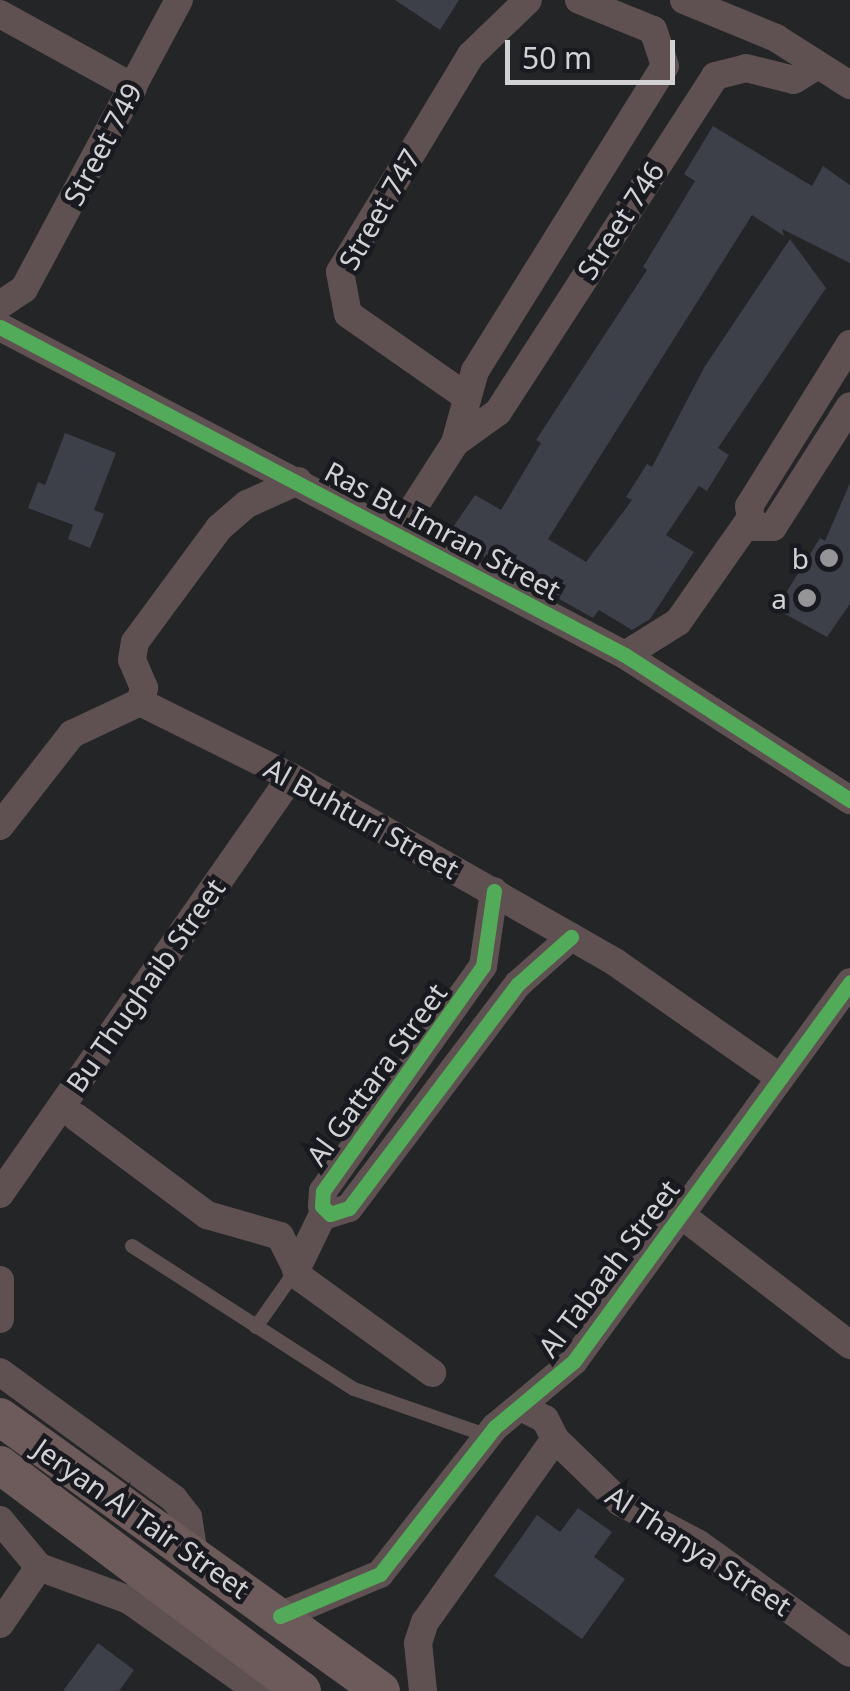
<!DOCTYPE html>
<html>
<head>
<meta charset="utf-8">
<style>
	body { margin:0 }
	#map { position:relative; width:850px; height:1691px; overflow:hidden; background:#242527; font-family:"Noto Sans",sans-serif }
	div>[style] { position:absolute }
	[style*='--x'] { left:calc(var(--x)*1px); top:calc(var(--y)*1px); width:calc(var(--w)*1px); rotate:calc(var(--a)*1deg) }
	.building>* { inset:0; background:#3d3f49 }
	.lane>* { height:14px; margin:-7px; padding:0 7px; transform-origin:7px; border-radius:7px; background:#5f5151 }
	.street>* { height:28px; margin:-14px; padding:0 14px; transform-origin:14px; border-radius:14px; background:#5f5151 }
	.secondary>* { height:38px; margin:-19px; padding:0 19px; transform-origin:19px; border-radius:19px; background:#6c5b5a }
	.cycleway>* { height:15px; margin:-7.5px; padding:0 7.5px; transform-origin:7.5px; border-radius:7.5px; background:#51ab58 }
	.dots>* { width:28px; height:28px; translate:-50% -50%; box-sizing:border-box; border:5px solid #191a1f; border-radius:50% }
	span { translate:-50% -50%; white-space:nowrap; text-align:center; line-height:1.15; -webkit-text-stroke:9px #191a1f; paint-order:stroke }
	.street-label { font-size:28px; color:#d2d2d5 }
	.poi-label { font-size:28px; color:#d2d2d5 }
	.right { translate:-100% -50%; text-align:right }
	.scale { position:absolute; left:505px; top:40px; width:170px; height:45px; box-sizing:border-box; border:5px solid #d2d2d5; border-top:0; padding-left:12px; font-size:30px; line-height:35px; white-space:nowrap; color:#d2d2d5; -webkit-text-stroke:8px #191a1f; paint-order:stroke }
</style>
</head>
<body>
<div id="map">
	<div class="building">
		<div style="clip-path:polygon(395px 0,459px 0,440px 30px)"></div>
		<div style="clip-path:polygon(713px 126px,812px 186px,823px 166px,850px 185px,850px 263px,782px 229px,784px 236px,752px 215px,548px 539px,586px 562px,632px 500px,626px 497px,647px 464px,652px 467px,705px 366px,790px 239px,826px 288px,718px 448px,729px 455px,707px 491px,699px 486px,666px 535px,694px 552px,650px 619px,632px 630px,599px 610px,593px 618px,447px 536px,475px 495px,501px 510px,541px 443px,536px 440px,647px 270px,643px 267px,695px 181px,684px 174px)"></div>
		<div style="clip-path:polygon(65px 433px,116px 453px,94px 510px,104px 514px,90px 548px,68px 539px,73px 525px,28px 508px,38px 482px,45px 485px)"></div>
		<div style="clip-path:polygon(850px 483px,850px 604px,827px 637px,776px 609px,820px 538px,825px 541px)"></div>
		<div style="clip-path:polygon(578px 1508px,612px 1532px,594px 1557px,625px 1579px,582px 1639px,494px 1576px,537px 1515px,560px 1532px)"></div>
		<div style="clip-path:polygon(98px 1643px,134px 1670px,119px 1691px,63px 1691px)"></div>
	</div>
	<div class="lane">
		<div style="--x:132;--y:1246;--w:264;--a:32.8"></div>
		<div style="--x:354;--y:1389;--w:142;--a:19.3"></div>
		<div style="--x:256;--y:1327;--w:70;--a:-54.9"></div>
	</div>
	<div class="street">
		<div style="--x:684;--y:0;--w:100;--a:22.4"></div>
		<div style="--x:776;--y:38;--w:88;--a:32.4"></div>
		<div style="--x:0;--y:14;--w:152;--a:28.8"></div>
		<div style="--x:0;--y:305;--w:29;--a:-34"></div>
		<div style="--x:24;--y:289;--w:328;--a:-61.8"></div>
		<div style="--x:0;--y:327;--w:706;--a:27.69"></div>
		<div style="--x:625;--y:655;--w:268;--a:32.8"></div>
		<div style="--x:850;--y:344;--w:191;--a:121.9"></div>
		<div style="--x:749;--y:506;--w:21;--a:82"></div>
		<div style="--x:752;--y:527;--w:21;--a:0"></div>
		<div style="--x:773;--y:527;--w:143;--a:-57.5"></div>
		<div style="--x:464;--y:395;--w:141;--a:-145.1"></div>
		<div style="--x:348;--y:314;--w:43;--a:-100.8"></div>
		<div style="--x:340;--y:272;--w:253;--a:-58.9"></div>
		<div style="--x:471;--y:55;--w:79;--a:-44"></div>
		<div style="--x:455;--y:443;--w:53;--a:-35.8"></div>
		<div style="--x:498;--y:412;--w:400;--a:-57.1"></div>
		<div style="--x:715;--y:76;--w:32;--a:-14"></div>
		<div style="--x:746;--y:68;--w:49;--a:14"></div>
		<div style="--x:794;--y:80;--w:26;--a:-32"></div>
		<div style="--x:396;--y:535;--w:109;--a:-57.3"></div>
		<div style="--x:455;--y:443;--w:75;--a:-74.5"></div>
		<div style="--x:475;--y:371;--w:359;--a:-58.1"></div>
		<div style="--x:665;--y:66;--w:38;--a:-108"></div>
		<div style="--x:653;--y:30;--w:80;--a:-157.9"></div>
		<div style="--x:625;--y:655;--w:62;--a:-31.9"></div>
		<div style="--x:678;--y:622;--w:122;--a:-55"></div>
		<div style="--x:140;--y:702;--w:169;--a:26.4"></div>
		<div style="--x:291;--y:777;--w:373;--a:29.7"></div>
		<div style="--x:615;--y:962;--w:200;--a:35"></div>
		<div style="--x:0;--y:826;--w:117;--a:-52"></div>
		<div style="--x:72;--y:734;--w:75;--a:-25.2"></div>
		<div style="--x:140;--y:702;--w:15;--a:-74"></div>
		<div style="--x:144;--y:688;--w:30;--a:-113"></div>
		<div style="--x:132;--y:660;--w:18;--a:-81"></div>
		<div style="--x:135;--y:642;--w:142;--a:-53.6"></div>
		<div style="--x:219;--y:528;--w:37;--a:-41"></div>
		<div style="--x:247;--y:504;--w:56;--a:-24.3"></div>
		<div style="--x:494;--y:891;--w:76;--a:98.3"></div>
		<div style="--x:483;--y:966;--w:276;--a:125.4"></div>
		<div style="--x:323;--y:1191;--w:15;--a:94"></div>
		<div style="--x:322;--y:1206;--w:11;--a:45"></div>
		<div style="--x:330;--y:1214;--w:20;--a:-18"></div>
		<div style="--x:349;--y:1208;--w:281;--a:-53"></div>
		<div style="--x:518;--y:984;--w:71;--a:-41.6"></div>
		<div style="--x:76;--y:1117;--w:164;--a:36.8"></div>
		<div style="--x:207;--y:1215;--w:76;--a:16"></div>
		<div style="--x:280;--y:1236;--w:47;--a:63.4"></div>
		<div style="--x:301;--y:1278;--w:162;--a:35.9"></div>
		<div style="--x:0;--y:1194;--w:508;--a:-55.09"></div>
		<div style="--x:680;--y:1214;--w:215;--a:37.6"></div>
		<div style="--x:296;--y:1270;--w:67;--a:-64.2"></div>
		<div style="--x:0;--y:1280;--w:39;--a:90"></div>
		<div style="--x:0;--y:1372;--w:215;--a:36.1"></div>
		<div style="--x:174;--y:1499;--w:23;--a:52"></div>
		<div style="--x:188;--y:1517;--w:39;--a:81"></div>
		<div style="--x:521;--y:1407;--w:27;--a:27"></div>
		<div style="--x:545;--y:1419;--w:22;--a:63"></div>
		<div style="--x:555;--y:1439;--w:91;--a:44.1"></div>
		<div style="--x:620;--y:1502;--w:89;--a:28"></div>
		<div style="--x:699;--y:1544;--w:186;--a:35.8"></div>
		<div style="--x:0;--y:1520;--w:61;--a:50.3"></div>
		<div style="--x:39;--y:1567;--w:96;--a:20.1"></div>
		<div style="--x:129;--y:1600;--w:158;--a:35.2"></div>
		<div style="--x:280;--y:1616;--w:108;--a:-22.8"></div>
		<div style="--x:380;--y:1574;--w:187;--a:-52"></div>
		<div style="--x:495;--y:1427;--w:103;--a:-39.9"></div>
		<div style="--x:574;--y:1361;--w:469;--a:-53.9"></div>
		<div style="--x:0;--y:1624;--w:69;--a:-55.6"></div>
		<div style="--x:423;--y:1691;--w:48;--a:-95.9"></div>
		<div style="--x:418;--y:1643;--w:22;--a:-72"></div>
		<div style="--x:425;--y:1622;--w:224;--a:-54.6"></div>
	</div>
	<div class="secondary">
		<div style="--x:0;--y:1417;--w:469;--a:35.7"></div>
		<div style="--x:0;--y:1465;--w:377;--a:36.8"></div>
	</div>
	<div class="cycleway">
		<div style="--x:0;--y:327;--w:706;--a:27.69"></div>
		<div style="--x:625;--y:655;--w:268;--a:32.8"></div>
		<div style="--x:494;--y:891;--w:76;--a:98.3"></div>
		<div style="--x:483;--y:966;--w:276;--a:125.4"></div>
		<div style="--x:323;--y:1191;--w:15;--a:94"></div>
		<div style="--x:322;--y:1206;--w:11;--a:45"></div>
		<div style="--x:330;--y:1214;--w:20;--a:-18"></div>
		<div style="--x:349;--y:1208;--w:281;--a:-53"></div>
		<div style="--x:518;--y:984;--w:71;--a:-41.6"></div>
		<div style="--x:280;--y:1616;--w:108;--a:-22.8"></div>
		<div style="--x:380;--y:1574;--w:187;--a:-52"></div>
		<div style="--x:495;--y:1427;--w:103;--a:-39.9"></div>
		<div style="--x:574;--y:1361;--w:469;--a:-53.9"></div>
	</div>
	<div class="dots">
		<div style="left:829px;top:558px;background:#959598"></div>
		<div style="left:807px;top:598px;background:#959598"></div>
	</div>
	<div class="street-label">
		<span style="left:102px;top:144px;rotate:-62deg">Street 749</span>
		<span style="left:379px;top:209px;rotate:-60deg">Street 747</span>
		<span style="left:620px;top:220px;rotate:-57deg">Street 746</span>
		<span style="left:443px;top:530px;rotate:28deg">Ras Bu Imran Street</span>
		<span style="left:362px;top:818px;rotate:29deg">Al Buhturi Street</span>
		<span style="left:145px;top:985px;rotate:-55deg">Bu Thughaib Street</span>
		<span style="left:376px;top:1074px;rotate:-54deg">Al Gattara Street</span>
		<span style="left:608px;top:1268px;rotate:-53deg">Al Tabaah Street</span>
		<span style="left:142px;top:1518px;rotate:35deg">Jeryan Al Tair Street</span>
		<span style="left:699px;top:1550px;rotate:33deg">Al Thanya Street</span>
	</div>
	<div class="poi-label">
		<span class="right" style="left:809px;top:558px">b</span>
		<span class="right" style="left:787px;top:598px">a</span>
	</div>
	<div class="scale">50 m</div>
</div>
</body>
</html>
